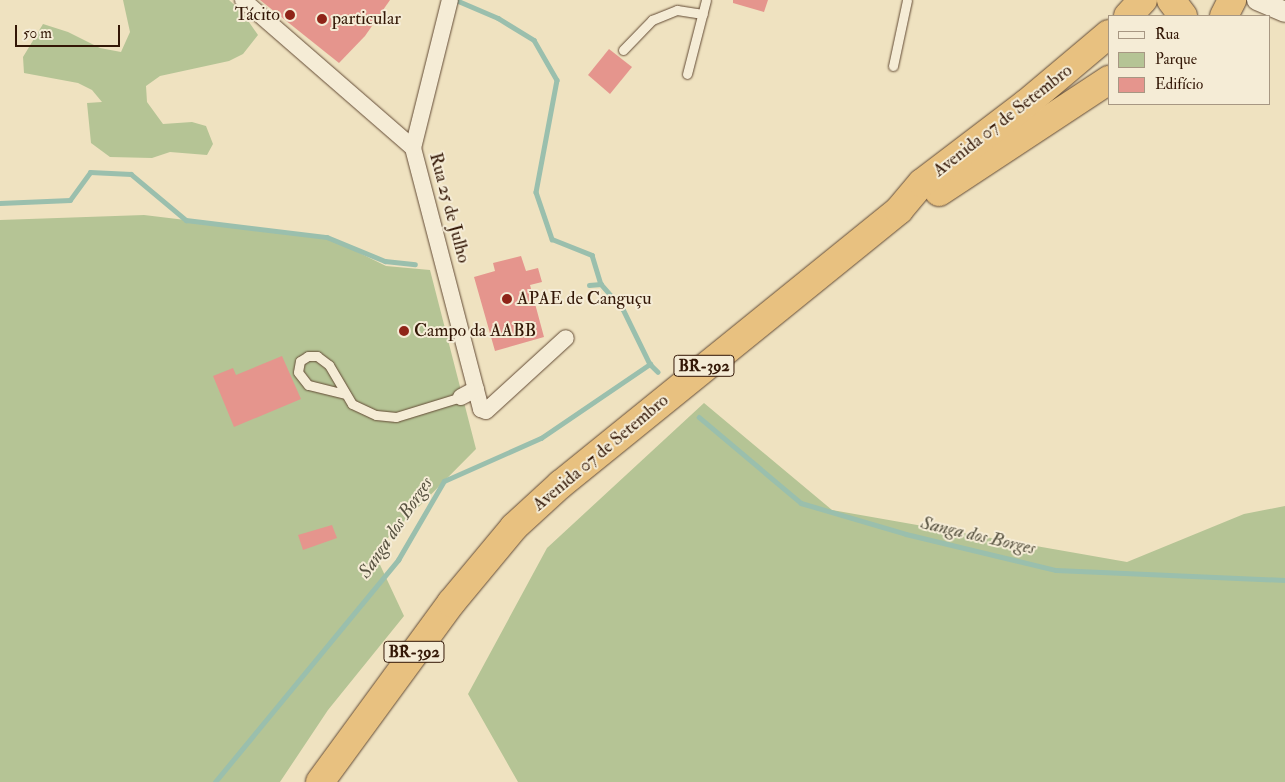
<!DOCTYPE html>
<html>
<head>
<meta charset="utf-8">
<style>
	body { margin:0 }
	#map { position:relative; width:1285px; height:782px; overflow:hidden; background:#efe2c0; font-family:"IM FELL Double Pica",serif }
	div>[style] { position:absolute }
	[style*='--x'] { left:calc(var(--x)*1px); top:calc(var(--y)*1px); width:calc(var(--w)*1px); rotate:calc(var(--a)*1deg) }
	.green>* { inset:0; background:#b5c495 }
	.stream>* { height:4.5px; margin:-2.25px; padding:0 2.25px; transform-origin:2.25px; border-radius:2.25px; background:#9abfad }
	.building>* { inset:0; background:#e5958d }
	.roads { filter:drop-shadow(0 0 1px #624a34) drop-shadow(0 0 1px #624a34) }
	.service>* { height:9px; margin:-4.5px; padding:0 4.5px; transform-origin:4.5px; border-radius:4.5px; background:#f5ecd6 }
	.minor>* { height:16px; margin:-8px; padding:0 8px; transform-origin:8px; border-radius:8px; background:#f5ecd6 }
	.tertiary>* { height:20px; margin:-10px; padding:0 10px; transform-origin:10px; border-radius:10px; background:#f5ecd6 }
	.trunk>* { height:28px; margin:-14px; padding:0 14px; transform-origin:14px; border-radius:14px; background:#e8c180 }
	.dots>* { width:14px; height:14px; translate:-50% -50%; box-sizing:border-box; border:2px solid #f5ecd6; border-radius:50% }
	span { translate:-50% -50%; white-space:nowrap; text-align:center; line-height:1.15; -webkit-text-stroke:4px #f5ecd6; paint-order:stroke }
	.shield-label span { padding:1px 4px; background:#f5ecd6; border:1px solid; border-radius:4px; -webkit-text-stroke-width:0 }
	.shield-label { font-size:16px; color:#331706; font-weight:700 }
	.poi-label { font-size:18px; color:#331706 }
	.right { translate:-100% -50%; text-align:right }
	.left { translate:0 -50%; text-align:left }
	.street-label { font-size:18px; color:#331706 }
	.water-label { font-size:19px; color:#575240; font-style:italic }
	.legend { position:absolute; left:1108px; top:15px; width:162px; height:90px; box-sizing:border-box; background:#f5ecd6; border:1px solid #a79783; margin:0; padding:6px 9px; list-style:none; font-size:15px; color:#331706 }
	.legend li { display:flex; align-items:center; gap:10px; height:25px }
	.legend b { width:25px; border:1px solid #a79783 }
	.scale { position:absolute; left:15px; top:25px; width:105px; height:22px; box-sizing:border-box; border:2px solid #331706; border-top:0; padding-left:6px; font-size:15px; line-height:18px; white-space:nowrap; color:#331706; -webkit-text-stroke:4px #f5ecd6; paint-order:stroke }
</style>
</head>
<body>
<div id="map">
	<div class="green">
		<div style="clip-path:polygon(123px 0,229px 0,242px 12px,258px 35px,243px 54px,229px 61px,160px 76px,146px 86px,147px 102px,163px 124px,192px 122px,206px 126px,213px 144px,207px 155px,170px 152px,152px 158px,110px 157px,91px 143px,87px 103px,102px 102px,92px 90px,78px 83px,24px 73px,23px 57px,43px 24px,68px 32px,100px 48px,121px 52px,130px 32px)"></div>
		<div style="clip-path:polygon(144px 215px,327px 237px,386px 266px,430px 270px,476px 449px,374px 552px,404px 616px,328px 710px,280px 782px,0 782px,0 220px)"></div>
		<div style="clip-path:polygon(704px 403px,832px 510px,1127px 562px,1244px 514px,1285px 506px,1285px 782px,518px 782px,468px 694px,547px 548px)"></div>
	</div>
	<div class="stream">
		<div style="--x:456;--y:0;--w:46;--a:23.2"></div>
		<div style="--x:498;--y:18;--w:42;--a:31.4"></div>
		<div style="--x:534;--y:40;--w:46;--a:60.1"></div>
		<div style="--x:557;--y:80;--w:114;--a:100.6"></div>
		<div style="--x:536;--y:192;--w:50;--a:71.2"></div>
		<div style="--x:552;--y:239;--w:43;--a:21.8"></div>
		<div style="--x:592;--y:255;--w:30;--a:73"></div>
		<div style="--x:0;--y:203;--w:70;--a:-2.5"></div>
		<div style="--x:70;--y:200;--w:34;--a:-54"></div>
		<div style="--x:90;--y:172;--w:41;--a:2.8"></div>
		<div style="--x:131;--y:174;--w:72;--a:39.9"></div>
		<div style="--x:186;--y:220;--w:142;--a:6.9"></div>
		<div style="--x:327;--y:237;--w:63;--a:22.5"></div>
		<div style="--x:385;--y:261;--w:30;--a:6"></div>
		<div style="--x:589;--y:285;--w:12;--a:-5"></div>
		<div style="--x:601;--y:284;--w:33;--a:49"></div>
		<div style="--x:623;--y:309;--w:61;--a:63.9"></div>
		<div style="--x:699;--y:417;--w:133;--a:40.1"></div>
		<div style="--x:801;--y:503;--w:109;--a:16.4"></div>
		<div style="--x:906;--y:534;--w:154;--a:13.5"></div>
		<div style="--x:1056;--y:570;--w:229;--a:2.5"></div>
		<div style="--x:215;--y:782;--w:288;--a:-50.5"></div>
		<div style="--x:398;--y:560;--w:91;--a:-59.8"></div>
		<div style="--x:444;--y:481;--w:106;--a:-23.9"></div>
		<div style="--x:541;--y:438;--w:132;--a:-34.2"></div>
		<div style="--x:650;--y:364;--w:11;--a:45"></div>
	</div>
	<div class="building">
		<div style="clip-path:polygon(260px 0,390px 0,365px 36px,339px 63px)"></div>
		<div style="clip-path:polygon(733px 0,768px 0,764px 12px,733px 3px)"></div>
		<div style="clip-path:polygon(609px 49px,632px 67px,610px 94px,588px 75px)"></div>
		<div style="clip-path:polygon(521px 256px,526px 271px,538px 268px,542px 282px,530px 285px,544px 337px,495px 351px,474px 277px,495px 271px,493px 263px)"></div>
		<div style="clip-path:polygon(282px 356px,301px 399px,234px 427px,213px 376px,233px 368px,236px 375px)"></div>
		<div style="clip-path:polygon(332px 525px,337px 538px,303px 550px,298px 535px)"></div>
	</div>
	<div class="roads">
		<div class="service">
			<div style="--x:623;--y:50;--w:42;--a:-46"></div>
			<div style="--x:652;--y:20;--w:27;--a:-22"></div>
			<div style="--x:677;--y:10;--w:26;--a:9"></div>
			<div style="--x:893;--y:66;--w:67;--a:-78"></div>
			<div style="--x:687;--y:74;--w:76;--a:-75.6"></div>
			<div style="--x:345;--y:394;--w:38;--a:-166"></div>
			<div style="--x:308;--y:385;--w:16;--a:-128"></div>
			<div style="--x:298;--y:372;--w:11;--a:-80"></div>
			<div style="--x:300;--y:361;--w:9;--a:-32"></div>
			<div style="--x:308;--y:356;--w:9;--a:0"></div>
			<div style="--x:317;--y:356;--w:15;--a:37"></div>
			<div style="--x:329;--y:365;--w:45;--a:59.5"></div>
			<div style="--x:352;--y:404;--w:26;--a:25"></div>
			<div style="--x:376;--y:415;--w:20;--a:6"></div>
			<div style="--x:396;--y:417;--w:68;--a:-17.1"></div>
		</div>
		<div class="minor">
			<div style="--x:243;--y:0;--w:225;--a:41"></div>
			<div style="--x:413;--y:148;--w:270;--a:75.4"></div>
			<div style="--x:481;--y:409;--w:5;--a:22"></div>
			<div style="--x:486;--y:411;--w:108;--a:-42.4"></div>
			<div style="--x:413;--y:148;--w:153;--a:-76"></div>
			<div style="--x:461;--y:397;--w:17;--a:-28"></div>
		</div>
		<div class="tertiary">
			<div style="--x:1257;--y:0;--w:30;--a:23"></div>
		</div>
		<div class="trunk">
			<div style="--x:1171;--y:0;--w:20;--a:53"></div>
			<div style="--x:1128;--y:16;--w:22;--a:-47"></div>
			<div style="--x:1224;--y:16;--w:18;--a:-63"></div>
			<div style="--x:939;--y:192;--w:204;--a:-33.4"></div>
			<div style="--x:320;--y:782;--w:222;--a:-53.8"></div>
			<div style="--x:451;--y:603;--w:99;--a:-50.3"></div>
			<div style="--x:514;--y:527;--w:64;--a:-42.5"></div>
			<div style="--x:561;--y:484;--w:435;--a:-39"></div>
			<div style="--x:899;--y:210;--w:35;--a:-50"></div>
			<div style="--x:922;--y:183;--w:132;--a:-37.3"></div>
			<div style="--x:1027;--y:103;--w:107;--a:-40.1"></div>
		</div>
	</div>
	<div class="dots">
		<div style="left:290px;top:15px;background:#8f2418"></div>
		<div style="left:322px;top:19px;background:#8f2418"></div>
		<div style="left:507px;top:299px;background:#8f2418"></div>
		<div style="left:404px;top:331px;background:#8f2418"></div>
	</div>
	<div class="shield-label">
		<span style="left:704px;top:366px">BR-392</span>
		<span style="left:414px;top:652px">BR-392</span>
	</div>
	<div class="poi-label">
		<span class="right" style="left:280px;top:15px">Tácito</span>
		<span class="left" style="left:332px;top:19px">particular</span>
		<span class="left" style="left:517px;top:299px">APAE de Canguçu</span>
		<span class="left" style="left:414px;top:331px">Campo da AABB</span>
	</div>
	<div class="street-label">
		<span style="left:1003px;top:121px;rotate:-38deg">Avenida 07 de Setembro</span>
		<span style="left:449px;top:208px;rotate:75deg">Rua 25 de Julho</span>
		<span style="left:601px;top:453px;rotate:-40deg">Avenida 07 de Setembro</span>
	</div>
	<div class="water-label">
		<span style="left:396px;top:528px;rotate:-56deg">Sanga dos Borges</span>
		<span style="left:978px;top:536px;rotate:13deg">Sanga dos Borges</span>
	</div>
	<ul class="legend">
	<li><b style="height:6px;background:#f5ecd6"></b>Rua</li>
	<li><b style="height:14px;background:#b5c495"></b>Parque</li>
	<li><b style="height:14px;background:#e5958d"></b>Edifício</li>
	</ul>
	<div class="scale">50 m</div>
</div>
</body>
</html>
